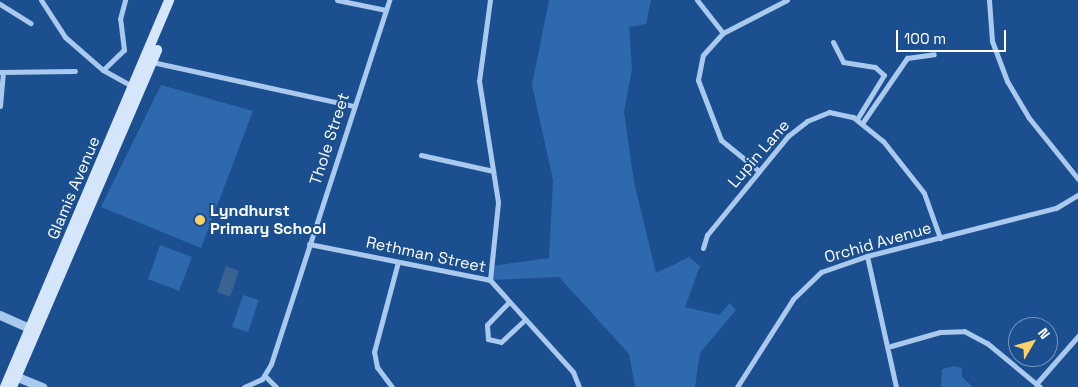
<!DOCTYPE html>
<html>
<head>
<meta charset="utf-8">
<style>
	body { margin:0 }
	#map { position:relative; width:1078px; height:387px; overflow:hidden; background:#1b4f8f; font-family:"Space Grotesk",sans-serif }
	div>[style] { position:absolute }
	[style*='--x'] { left:calc(var(--x)*1px); top:calc(var(--y)*1px); width:calc(var(--w)*1px); rotate:calc(var(--a)*1deg) }
	.green>* { inset:0; background:#2e69ad }
	.water>* { inset:0; background:#3c6290 }
	.minor>* { height:5px; margin:-2.5px; padding:0 2.5px; transform-origin:2.5px; border-radius:2.5px; background:#a9c9ee }
	.tertiary>* { height:9px; margin:-4.5px; padding:0 4.5px; transform-origin:4.5px; border-radius:4.5px; background:#a9c9ee }
	.secondary>* { height:10px; margin:-5px; padding:0 5px; transform-origin:5px; border-radius:5px; background:#d6e6fa }
	.dots>* { width:14px; height:14px; translate:-50% -50%; box-sizing:border-box; border:2px solid #1b4f8f; border-radius:50% }
	span { translate:-50% -50%; white-space:nowrap; text-align:center; line-height:1.15; -webkit-text-stroke:4px #1b4f8f; paint-order:stroke }
	.street-label { font-size:16px; color:#fff }
	.poi-label { font-size:16px; color:#fff; font-weight:700 }
	.left { translate:0 -50%; text-align:left }
	.north { position:absolute; left:1008px; top:317px; width:50px; height:50px; box-sizing:border-box; background:#1b4f8f; border:1px solid #7695bc; border-radius:50%; rotate:53deg; font-size:14px; font-weight:700; line-height:20px; text-align:center; color:#fff }
	.north::after { content:''; display:block; margin:auto; width:18px; height:22px; background:#ffd166; clip-path:polygon(50% 0,100% 100%,50% 72%,0 100%) }
	.scale { position:absolute; left:896px; top:30px; width:110px; height:22px; box-sizing:border-box; border:2px solid #fff; border-top:0; padding-left:6px; font-size:15px; line-height:18px; white-space:nowrap; color:#fff; -webkit-text-stroke:4px #1b4f8f; paint-order:stroke }
</style>
</head>
<body>
<div id="map">
	<div class="green">
		<div style="clip-path:polygon(549px 0,651px 0,646px 24px,629px 27px,632px 69px,624px 112px,634px 182px,656px 273px,689px 257px,700px 266px,685px 307px,719px 315px,730px 303px,736px 310px,700px 353px,695px 387px,635px 387px,629px 354px,559px 277px,490px 280px,492px 266px,549px 258px,553px 180px,532px 85px)"></div>
		<div style="clip-path:polygon(161px 85px,253px 111px,201px 248px,101px 207px)"></div>
		<div style="clip-path:polygon(160px 245px,192px 257px,179px 291px,148px 279px)"></div>
		<div style="clip-path:polygon(243px 295px,259px 300px,248px 332px,232px 327px)"></div>
		<div style="clip-path:polygon(954px 366px,962px 368px,962px 377px,973px 387px,941px 387px,942px 369px)"></div>
	</div>
	<div class="water">
		<div style="clip-path:polygon(226px 266px,239px 271px,230px 297px,217px 292px)"></div>
	</div>
	<div class="minor">
		<div style="--x:41;--y:0;--w:44;--a:57"></div>
		<div style="--x:65;--y:37;--w:50;--a:41"></div>
		<div style="--x:103;--y:70;--w:35;--a:29"></div>
		<div style="--x:337;--y:0;--w:50;--a:11.5"></div>
		<div style="--x:697;--y:0;--w:42;--a:51.8"></div>
		<div style="--x:989;--y:0;--w:41;--a:85.8"></div>
		<div style="--x:992;--y:41;--w:43;--a:69.4"></div>
		<div style="--x:1007;--y:81;--w:43;--a:59.3"></div>
		<div style="--x:1029;--y:118;--w:78;--a:51.2"></div>
		<div style="--x:0;--y:4;--w:36;--a:32"></div>
		<div style="--x:833;--y:42;--w:22;--a:63"></div>
		<div style="--x:843;--y:62;--w:32;--a:9"></div>
		<div style="--x:875;--y:67;--w:12;--a:42"></div>
		<div style="--x:884;--y:75;--w:52;--a:121.5"></div>
		<div style="--x:152;--y:62;--w:207;--a:12.3"></div>
		<div style="--x:103;--y:70;--w:29;--a:-44"></div>
		<div style="--x:124;--y:50;--w:31;--a:-97"></div>
		<div style="--x:120;--y:19;--w:20;--a:-75"></div>
		<div style="--x:0;--y:72;--w:75;--a:-0.8"></div>
		<div style="--x:0;--y:106;--w:34;--a:-85"></div>
		<div style="--x:863;--y:122;--w:78;--a:-55.5"></div>
		<div style="--x:907;--y:58;--w:27;--a:-8"></div>
		<div style="--x:421;--y:155;--w:74;--a:12.5"></div>
		<div style="--x:759;--y:171;--w:49;--a:-140.8"></div>
		<div style="--x:721;--y:140;--w:64;--a:-111"></div>
		<div style="--x:698;--y:80;--w:25;--a:-79"></div>
		<div style="--x:703;--y:55;--w:30;--a:-48"></div>
		<div style="--x:723;--y:33;--w:72;--a:-27.3"></div>
		<div style="--x:309;--y:244;--w:185;--a:11.2"></div>
		<div style="--x:490;--y:280;--w:124;--a:47.9"></div>
		<div style="--x:573;--y:372;--w:16;--a:68"></div>
		<div style="--x:703;--y:248;--w:14;--a:-73"></div>
		<div style="--x:707;--y:235;--w:128;--a:-50.7"></div>
		<div style="--x:788;--y:136;--w:24;--a:-38"></div>
		<div style="--x:807;--y:121;--w:24;--a:-22"></div>
		<div style="--x:829;--y:112;--w:25;--a:12"></div>
		<div style="--x:853;--y:117;--w:38;--a:39"></div>
		<div style="--x:883;--y:141;--w:66;--a:51.7"></div>
		<div style="--x:924;--y:193;--w:48;--a:70.4"></div>
		<div style="--x:867;--y:256;--w:134;--a:77.5"></div>
		<div style="--x:490;--y:280;--w:78;--a:-84.1"></div>
		<div style="--x:498;--y:202;--w:122;--a:-98.9"></div>
		<div style="--x:479;--y:81;--w:82;--a:-82.3"></div>
		<div style="--x:508;--y:303;--w:30;--a:134"></div>
		<div style="--x:487;--y:325;--w:14;--a:86"></div>
		<div style="--x:488;--y:339;--w:13;--a:13"></div>
		<div style="--x:501;--y:342;--w:33;--a:-43"></div>
		<div style="--x:891;--y:346;--w:51;--a:-15.9"></div>
		<div style="--x:940;--y:332;--w:24;--a:-2"></div>
		<div style="--x:964;--y:331;--w:26;--a:28"></div>
		<div style="--x:987;--y:343;--w:69;--a:39.7"></div>
		<div style="--x:265;--y:376;--w:16;--a:45"></div>
		<div style="--x:1036;--y:384;--w:64;--a:-48.8"></div>
		<div style="--x:244;--y:387;--w:20;--a:-24"></div>
		<div style="--x:262;--y:379;--w:17;--a:-59"></div>
		<div style="--x:271;--y:364;--w:383;--a:-72"></div>
		<div style="--x:392;--y:387;--w:25;--a:-127"></div>
		<div style="--x:377;--y:367;--w:15;--a:-101"></div>
		<div style="--x:374;--y:352;--w:93;--a:-75.1"></div>
		<div style="--x:737;--y:387;--w:104;--a:-57.5"></div>
		<div style="--x:793;--y:299;--w:39;--a:-44"></div>
		<div style="--x:821;--y:272;--w:49;--a:-19.2"></div>
		<div style="--x:867;--y:256;--w:195;--a:-14.3"></div>
		<div style="--x:1056;--y:208;--w:26;--a:-31"></div>
	</div>
	<div class="tertiary">
		<div style="--x:0;--y:315;--w:39;--a:24"></div>
		<div style="--x:10;--y:374;--w:35;--a:22"></div>
	</div>
	<div class="secondary">
		<div style="--x:5;--y:387;--w:420;--a:-67"></div>
		<div style="--x:12;--y:387;--w:367;--a:-66.7"></div>
	</div>
	<div class="dots">
		<div style="left:200px;top:220px;background:#ffd166"></div>
	</div>
	<div class="street-label">
		<span style="left:330px;top:139px;rotate:-72deg">Thole Street</span>
		<span style="left:759px;top:154px;rotate:-49deg">Lupin Lane</span>
		<span style="left:74px;top:188px;rotate:-67deg">Glamis Avenue</span>
		<span style="left:878px;top:243px;rotate:-16deg">Orchid Avenue</span>
		<span style="left:426px;top:255px;rotate:12deg">Rethman Street</span>
	</div>
	<div class="poi-label">
		<span class="left" style="left:210px;top:220px">Lyndhurst<br>Primary School</span>
	</div>
	<div class="north">N</div>
	<div class="scale">100 m</div>
</div>
</body>
</html>
